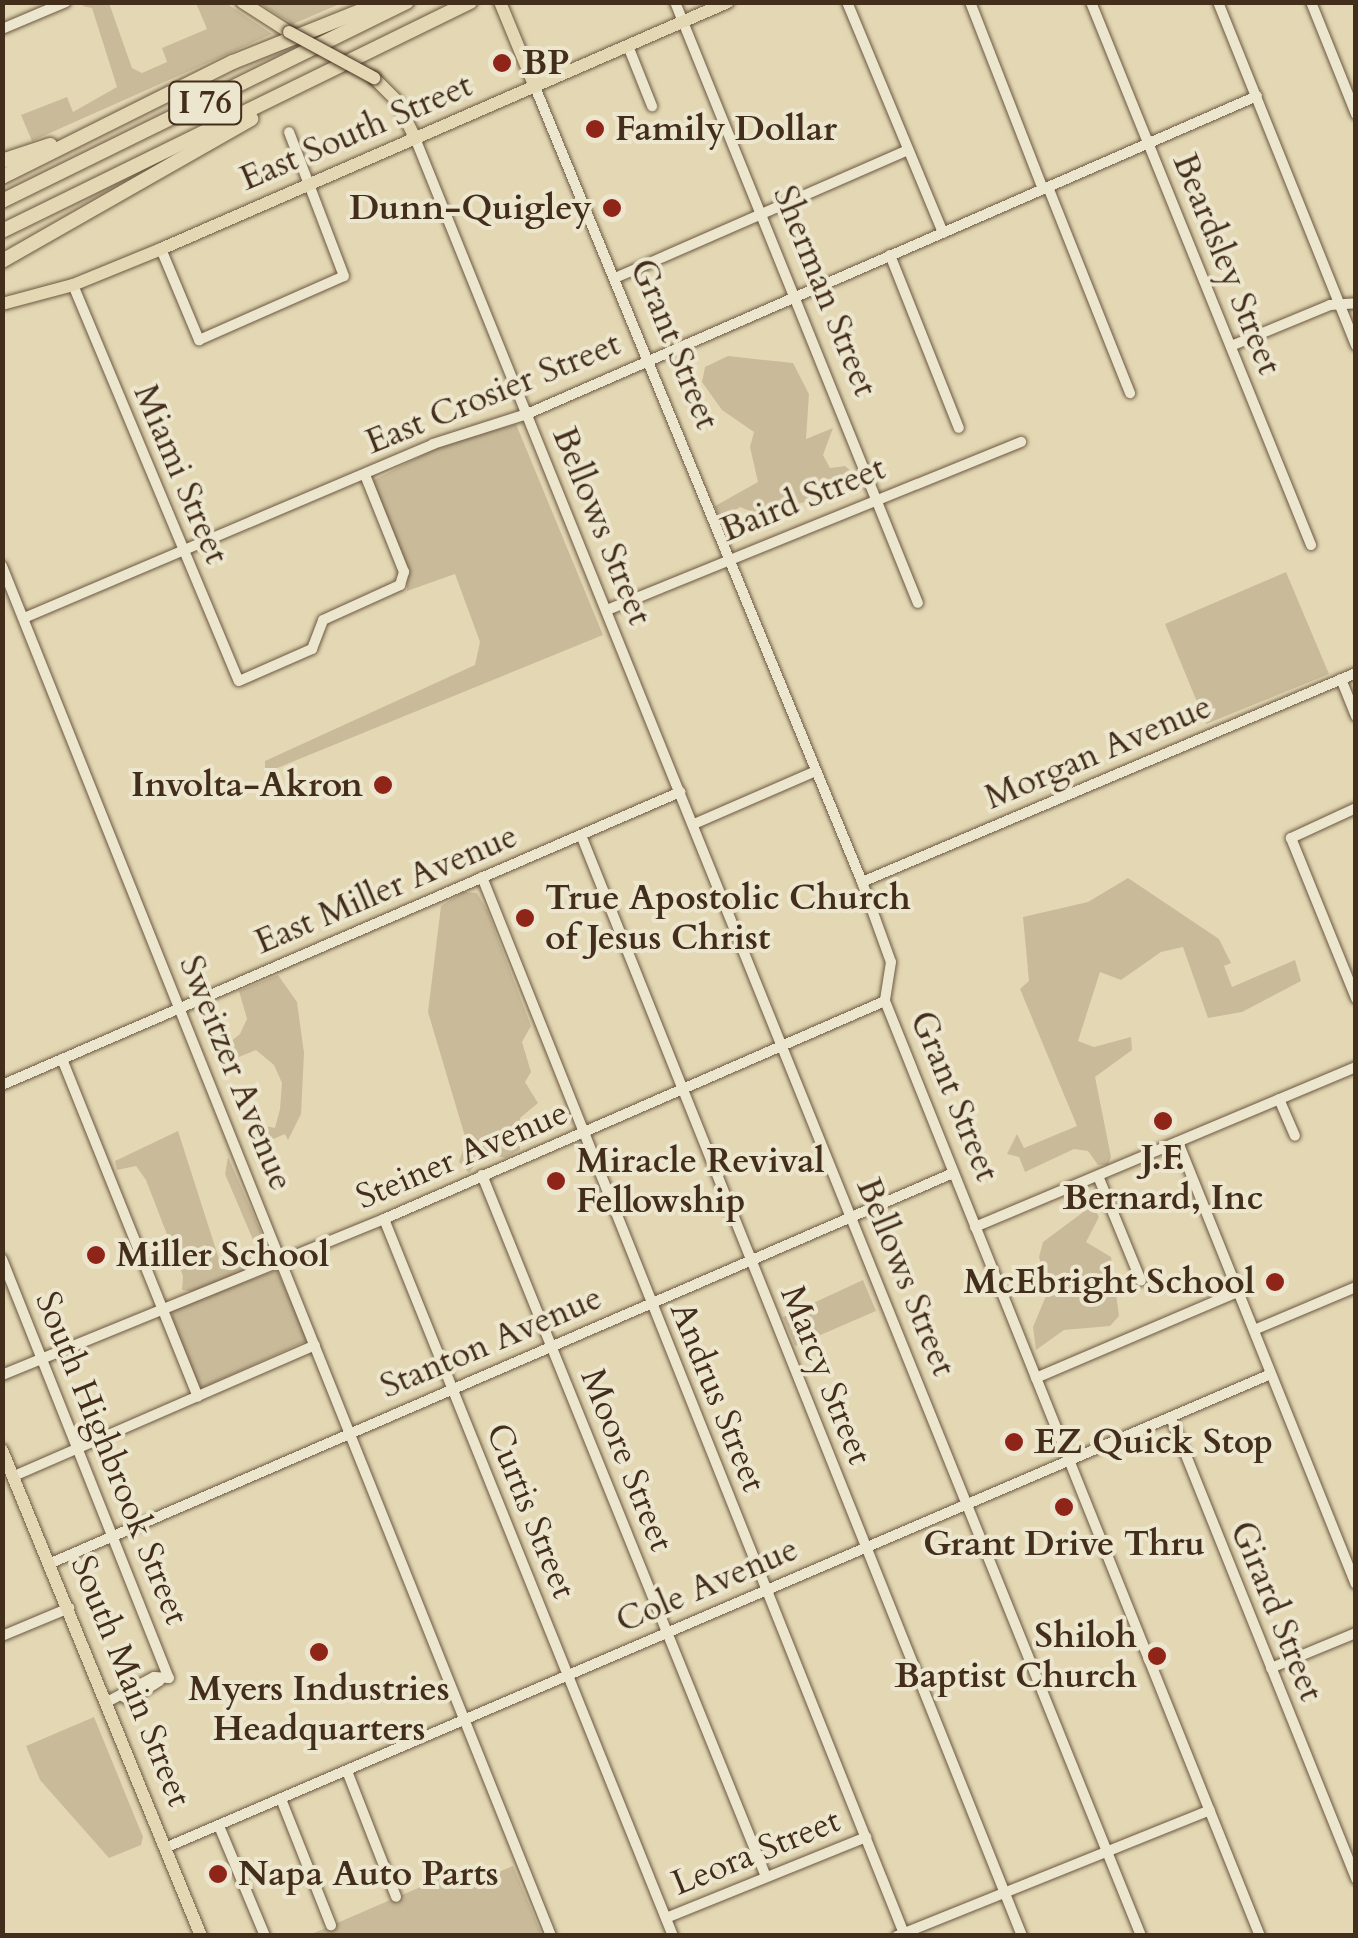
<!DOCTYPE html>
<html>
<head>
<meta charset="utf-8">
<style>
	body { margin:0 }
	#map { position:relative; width:1358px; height:1938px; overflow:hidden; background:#e4d8b4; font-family:Cardo,serif }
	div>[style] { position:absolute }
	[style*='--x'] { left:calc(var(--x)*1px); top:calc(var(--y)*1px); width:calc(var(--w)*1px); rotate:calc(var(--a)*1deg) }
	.green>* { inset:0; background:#c9bb9a }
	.roads { filter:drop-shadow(0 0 2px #6b5841) drop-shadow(0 0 2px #6b5841) }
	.minor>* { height:10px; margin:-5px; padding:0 5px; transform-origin:5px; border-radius:5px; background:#ede6ce }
	.major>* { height:12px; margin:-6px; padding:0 6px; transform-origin:6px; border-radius:6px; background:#e4d8b4 }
	.highway>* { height:14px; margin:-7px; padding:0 7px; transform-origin:7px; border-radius:7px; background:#e4d8b4 }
	.bridges { filter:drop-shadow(0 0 2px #432d1b) drop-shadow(0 0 2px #432d1b) }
	.major-bridge>* { height:12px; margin:-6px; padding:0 6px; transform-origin:6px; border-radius:6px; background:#e4d8b4 }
	.dots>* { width:28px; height:28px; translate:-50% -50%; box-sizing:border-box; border:5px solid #ede6ce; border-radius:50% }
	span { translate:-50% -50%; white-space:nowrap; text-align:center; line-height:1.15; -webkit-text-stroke:8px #ede6ce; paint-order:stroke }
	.shield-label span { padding:2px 8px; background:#ede6ce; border:2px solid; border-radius:8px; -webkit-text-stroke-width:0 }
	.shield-label { font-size:32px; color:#432d1b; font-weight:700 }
	.poi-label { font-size:35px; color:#432d1b; font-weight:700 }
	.left { translate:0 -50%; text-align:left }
	.right { translate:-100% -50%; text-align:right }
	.street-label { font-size:35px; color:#432d1b }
	.frame { position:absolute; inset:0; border:5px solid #432d1b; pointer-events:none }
</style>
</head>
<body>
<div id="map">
	<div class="green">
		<div style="clip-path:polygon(89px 3px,109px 3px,132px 68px,142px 73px,167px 62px,162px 48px,207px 29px,196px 3px,226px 3px,272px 34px,32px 141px,21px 115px,67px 97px,73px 112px,117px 87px,92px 8px,82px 6px)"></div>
		<div style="clip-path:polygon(259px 3px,342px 3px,293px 24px)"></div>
		<div style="clip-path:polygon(728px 356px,793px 363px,809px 394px,806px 439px,833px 428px,823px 455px,830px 468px,845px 466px,853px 473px,810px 501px,755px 513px,740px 507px,720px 520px,715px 506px,758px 482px,750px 447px,754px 432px,722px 410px,702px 382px,705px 367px)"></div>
		<div style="clip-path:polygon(516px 424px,603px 635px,265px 773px,265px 761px,475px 665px,480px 642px,455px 574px,407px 591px,408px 571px,372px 481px,439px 447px)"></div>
		<div style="clip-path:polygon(1286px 572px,1329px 674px,1206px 724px,1165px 624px)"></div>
		<div style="clip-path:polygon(1128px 878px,1219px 939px,1231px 963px,1224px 966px,1232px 987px,1295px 960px,1301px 981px,1242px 1012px,1208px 1018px,1183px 947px,1161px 952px,1121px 980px,1100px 972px,1078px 1041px,1094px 1047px,1131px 1037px,1132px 1050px,1095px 1077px,1111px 1157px,1108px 1165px,1098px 1165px,1088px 1151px,1074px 1149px,1025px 1172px,1019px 1157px,1007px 1154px,1017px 1134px,1024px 1148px,1077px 1126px,1020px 989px,1029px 981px,1023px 917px,1088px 902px)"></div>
		<div style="clip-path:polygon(464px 892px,477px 893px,487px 910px,531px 1026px,522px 1042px,531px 1072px,525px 1082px,538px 1103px,520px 1118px,520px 1150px,505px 1158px,484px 1152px,469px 1173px,459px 1162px,466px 1140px,428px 1012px,441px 906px)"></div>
		<div style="clip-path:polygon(278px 975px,297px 1002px,304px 1053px,301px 1114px,288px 1140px,285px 1134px,264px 1143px,261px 1125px,275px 1128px,280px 1109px,282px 1083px,274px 1065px,256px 1050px,229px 1061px,214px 1055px,240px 1034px,247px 1019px,239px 991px)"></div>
		<div style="clip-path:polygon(178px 1131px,219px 1259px,232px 1263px,257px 1249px,225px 1174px,228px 1157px,270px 1253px,266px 1261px,197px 1292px,182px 1290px,183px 1276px,146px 1180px,136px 1166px,117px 1170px,115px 1161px)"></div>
		<div style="clip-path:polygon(1086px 1193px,1099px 1217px,1086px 1242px,1111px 1257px,1119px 1316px,1110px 1326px,1064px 1330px,1036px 1350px,1033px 1327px,1048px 1291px,1039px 1257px,1043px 1242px,1082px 1213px)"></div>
		<div style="clip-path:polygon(277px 1270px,308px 1340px,200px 1389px,172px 1324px,173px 1309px)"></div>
		<div style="clip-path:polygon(863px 1280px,876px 1311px,795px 1346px,783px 1317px)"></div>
		<div style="clip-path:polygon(94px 1717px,143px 1837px,141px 1845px,109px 1858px,40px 1780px,26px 1746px)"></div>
		<div style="clip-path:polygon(513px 1866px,542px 1935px,307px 1936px,455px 1872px,463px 1887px)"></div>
	</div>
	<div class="roads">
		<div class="minor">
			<div style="--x:675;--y:2;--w:648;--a:67.99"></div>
			<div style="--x:847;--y:2;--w:250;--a:67.4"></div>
			<div style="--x:970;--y:2;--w:201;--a:68.7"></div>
			<div style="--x:1091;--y:2;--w:586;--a:67.94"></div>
			<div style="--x:1218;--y:2;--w:370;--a:68.1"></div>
			<div style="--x:1311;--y:2;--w:121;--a:68.1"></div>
			<div style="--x:2;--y:29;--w:69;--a:-22.9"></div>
			<div style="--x:628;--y:46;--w:65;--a:68.2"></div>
			<div style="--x:535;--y:87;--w:860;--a:67.64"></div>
			<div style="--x:862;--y:882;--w:85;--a:70.1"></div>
			<div style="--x:891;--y:962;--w:39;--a:99"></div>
			<div style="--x:885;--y:1001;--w:1007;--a:68.15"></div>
			<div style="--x:415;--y:138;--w:1939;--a:68.01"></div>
			<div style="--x:1048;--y:187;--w:222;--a:68.3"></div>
			<div style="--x:161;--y:249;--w:99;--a:67.3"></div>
			<div style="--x:199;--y:340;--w:158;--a:-23.8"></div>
			<div style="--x:344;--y:276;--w:154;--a:-110.9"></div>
			<div style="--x:890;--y:255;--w:186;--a:68.3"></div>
			<div style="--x:615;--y:278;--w:320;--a:-23.6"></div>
			<div style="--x:73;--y:285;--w:429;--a:67.3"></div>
			<div style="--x:239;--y:681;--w:80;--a:-23.7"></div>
			<div style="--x:312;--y:649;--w:31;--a:-69"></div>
			<div style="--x:323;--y:620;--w:85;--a:-24.4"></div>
			<div style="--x:400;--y:585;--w:14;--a:-73"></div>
			<div style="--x:404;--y:572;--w:105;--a:-111.9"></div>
			<div style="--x:1231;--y:346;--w:107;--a:-22.5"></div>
			<div style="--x:1330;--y:305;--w:26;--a:-4"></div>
			<div style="--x:2;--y:566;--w:1476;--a:68.16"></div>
			<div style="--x:607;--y:610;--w:447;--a:-22.1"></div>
			<div style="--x:24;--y:618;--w:444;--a:-23"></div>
			<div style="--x:433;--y:444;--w:99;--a:-17.7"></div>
			<div style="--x:527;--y:414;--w:796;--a:-23.54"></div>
			<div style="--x:1341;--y:679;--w:40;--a:68"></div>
			<div style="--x:1356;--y:808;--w:72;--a:155.2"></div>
			<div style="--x:1291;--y:838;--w:173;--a:67.9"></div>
			<div style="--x:694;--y:824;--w:133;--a:-23.5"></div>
			<div style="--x:581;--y:835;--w:1186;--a:68.17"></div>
			<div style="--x:482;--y:877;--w:1140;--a:68.23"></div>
			<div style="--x:862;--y:882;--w:536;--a:-22.93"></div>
			<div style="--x:62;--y:1059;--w:364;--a:68.1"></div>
			<div style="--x:2;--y:1085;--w:739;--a:-23.37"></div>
			<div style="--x:1279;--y:1099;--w:40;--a:66.6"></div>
			<div style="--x:1178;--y:1142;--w:476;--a:68.1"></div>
			<div style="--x:482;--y:1175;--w:757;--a:67.97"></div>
			<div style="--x:1098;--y:1176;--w:113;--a:67.7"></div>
			<div style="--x:384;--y:1219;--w:773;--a:68.05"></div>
			<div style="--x:975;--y:1227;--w:413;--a:-22.8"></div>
			<div style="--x:2;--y:1259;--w:451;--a:68.3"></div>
			<div style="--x:169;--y:1678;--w:15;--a:-176"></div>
			<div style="--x:154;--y:1677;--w:53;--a:152"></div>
			<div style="--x:1254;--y:1330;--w:111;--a:-22.9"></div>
			<div style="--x:2;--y:1375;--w:413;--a:-22.2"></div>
			<div style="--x:384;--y:1219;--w:546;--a:-23.52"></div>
			<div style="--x:1036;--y:1378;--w:220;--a:-23.1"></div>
			<div style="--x:1171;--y:1418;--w:497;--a:68.1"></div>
			<div style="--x:14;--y:1476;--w:328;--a:-23.5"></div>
			<div style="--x:51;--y:1563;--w:983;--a:-23.38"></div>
			<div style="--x:2;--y:1636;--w:73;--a:-22.7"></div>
			<div style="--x:1271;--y:1668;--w:92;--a:-22.4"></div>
			<div style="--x:122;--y:1696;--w:8;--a:30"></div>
			<div style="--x:129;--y:1700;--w:36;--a:-32"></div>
			<div style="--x:347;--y:1771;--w:135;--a:68.7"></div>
			<div style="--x:281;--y:1799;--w:136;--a:68.4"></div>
			<div style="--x:219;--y:1826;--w:119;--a:67.3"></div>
			<div style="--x:165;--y:1848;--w:1203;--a:-23.2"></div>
			<div style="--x:666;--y:1918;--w:216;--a:-22"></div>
			<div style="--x:897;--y:1936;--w:337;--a:-21.9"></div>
		</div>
		<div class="major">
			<div style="--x:242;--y:2;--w:56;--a:32.6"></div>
			<div style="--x:500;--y:2;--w:92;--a:67.6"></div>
			<div style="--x:374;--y:78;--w:33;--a:45"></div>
			<div style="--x:397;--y:101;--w:41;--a:64.1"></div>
			<div style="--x:2;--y:304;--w:73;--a:-15"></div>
			<div style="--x:73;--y:285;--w:95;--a:-22.2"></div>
			<div style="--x:161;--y:249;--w:618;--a:-23.54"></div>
			<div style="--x:2;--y:1450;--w:525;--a:67.73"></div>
		</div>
		<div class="highway">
			<div style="--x:2;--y:161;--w:51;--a:-18.4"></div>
			<div style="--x:2;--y:177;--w:258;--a:-26.5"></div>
			<div style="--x:233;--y:62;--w:162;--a:-21.8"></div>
			<div style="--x:2;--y:201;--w:451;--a:-26.2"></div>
			<div style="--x:2;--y:231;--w:521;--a:-26.07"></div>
			<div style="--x:2;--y:261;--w:287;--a:-29.7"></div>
		</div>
	</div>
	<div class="bridges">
		<div class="major-bridge">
			<div style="--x:289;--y:32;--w:97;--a:28.4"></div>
		</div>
	</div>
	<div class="dots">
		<div style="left:502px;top:63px;background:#8f2418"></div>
		<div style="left:595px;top:129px;background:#8f2418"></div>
		<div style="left:612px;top:208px;background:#8f2418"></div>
		<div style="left:383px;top:785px;background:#8f2418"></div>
		<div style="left:525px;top:918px;background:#8f2418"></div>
		<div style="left:1163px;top:1121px;background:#8f2418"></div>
		<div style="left:556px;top:1181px;background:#8f2418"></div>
		<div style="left:96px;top:1255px;background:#8f2418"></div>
		<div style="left:1275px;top:1282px;background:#8f2418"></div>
		<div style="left:1014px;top:1442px;background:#8f2418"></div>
		<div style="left:1064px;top:1507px;background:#8f2418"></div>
		<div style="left:319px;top:1652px;background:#8f2418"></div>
		<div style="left:1157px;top:1656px;background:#8f2418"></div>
		<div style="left:218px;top:1874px;background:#8f2418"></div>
	</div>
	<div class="shield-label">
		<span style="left:205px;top:103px">I 76</span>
	</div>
	<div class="poi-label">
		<span class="left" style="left:522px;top:63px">BP</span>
		<span class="left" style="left:615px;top:129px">Family Dollar</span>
		<span class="right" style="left:592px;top:208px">Dunn-Quigley</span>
		<span class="right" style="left:363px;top:785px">Involta-Akron</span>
		<span class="left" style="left:545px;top:918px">True Apostolic Church<br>of Jesus Christ</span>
		<span style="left:1163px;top:1178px">J.F.<br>Bernard, Inc</span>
		<span class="left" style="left:576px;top:1181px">Miracle Revival<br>Fellowship</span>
		<span class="left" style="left:116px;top:1255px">Miller School</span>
		<span class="right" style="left:1255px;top:1282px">McEbright School</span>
		<span class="left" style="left:1034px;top:1442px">EZ Quick Stop</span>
		<span style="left:1064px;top:1544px">Grant Drive Thru</span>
		<span class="right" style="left:1137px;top:1656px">Shiloh<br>Baptist Church</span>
		<span style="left:319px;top:1709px">Myers Industries<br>Headquarters</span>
		<span class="left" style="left:238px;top:1874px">Napa Auto Parts</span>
	</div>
	<div class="street-label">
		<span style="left:356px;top:132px;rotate:-23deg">East South Street</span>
		<span style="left:1227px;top:264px;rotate:68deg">Beardsley Street</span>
		<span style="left:825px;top:291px;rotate:68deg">Sherman Street</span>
		<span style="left:675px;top:344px;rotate:68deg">Grant Street</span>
		<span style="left:493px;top:393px;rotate:-22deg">East Crosier Street</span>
		<span style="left:181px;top:474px;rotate:67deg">Miami Street</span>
		<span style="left:803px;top:499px;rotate:-22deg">Baird Street</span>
		<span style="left:602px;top:526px;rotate:68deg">Bellows Street</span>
		<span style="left:1098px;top:752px;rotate:-23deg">Morgan Avenue</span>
		<span style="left:386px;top:889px;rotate:-23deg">East Miller Avenue</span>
		<span style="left:236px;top:1073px;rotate:68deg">Sweitzer Avenue</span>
		<span style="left:955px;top:1096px;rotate:68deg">Grant Street</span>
		<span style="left:462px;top:1155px;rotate:-23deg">Steiner Avenue</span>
		<span style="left:906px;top:1277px;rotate:68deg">Bellows Street</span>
		<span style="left:491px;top:1342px;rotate:-23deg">Stanton Avenue</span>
		<span style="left:826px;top:1375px;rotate:68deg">Marcy Street</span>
		<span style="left:718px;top:1397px;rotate:68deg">Andrus Street</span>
		<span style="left:112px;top:1458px;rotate:68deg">South Highbrook Street</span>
		<span style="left:627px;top:1460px;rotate:68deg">Moore Street</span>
		<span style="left:531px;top:1511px;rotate:68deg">Curtis Street</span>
		<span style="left:707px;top:1585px;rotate:-23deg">Cole Avenue</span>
		<span style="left:1277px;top:1611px;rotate:68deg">Girard Street</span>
		<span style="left:131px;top:1681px;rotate:68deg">South Main Street</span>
		<span style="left:756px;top:1852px;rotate:-22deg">Leora Street</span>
	</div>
	<div class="frame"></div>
</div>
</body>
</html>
